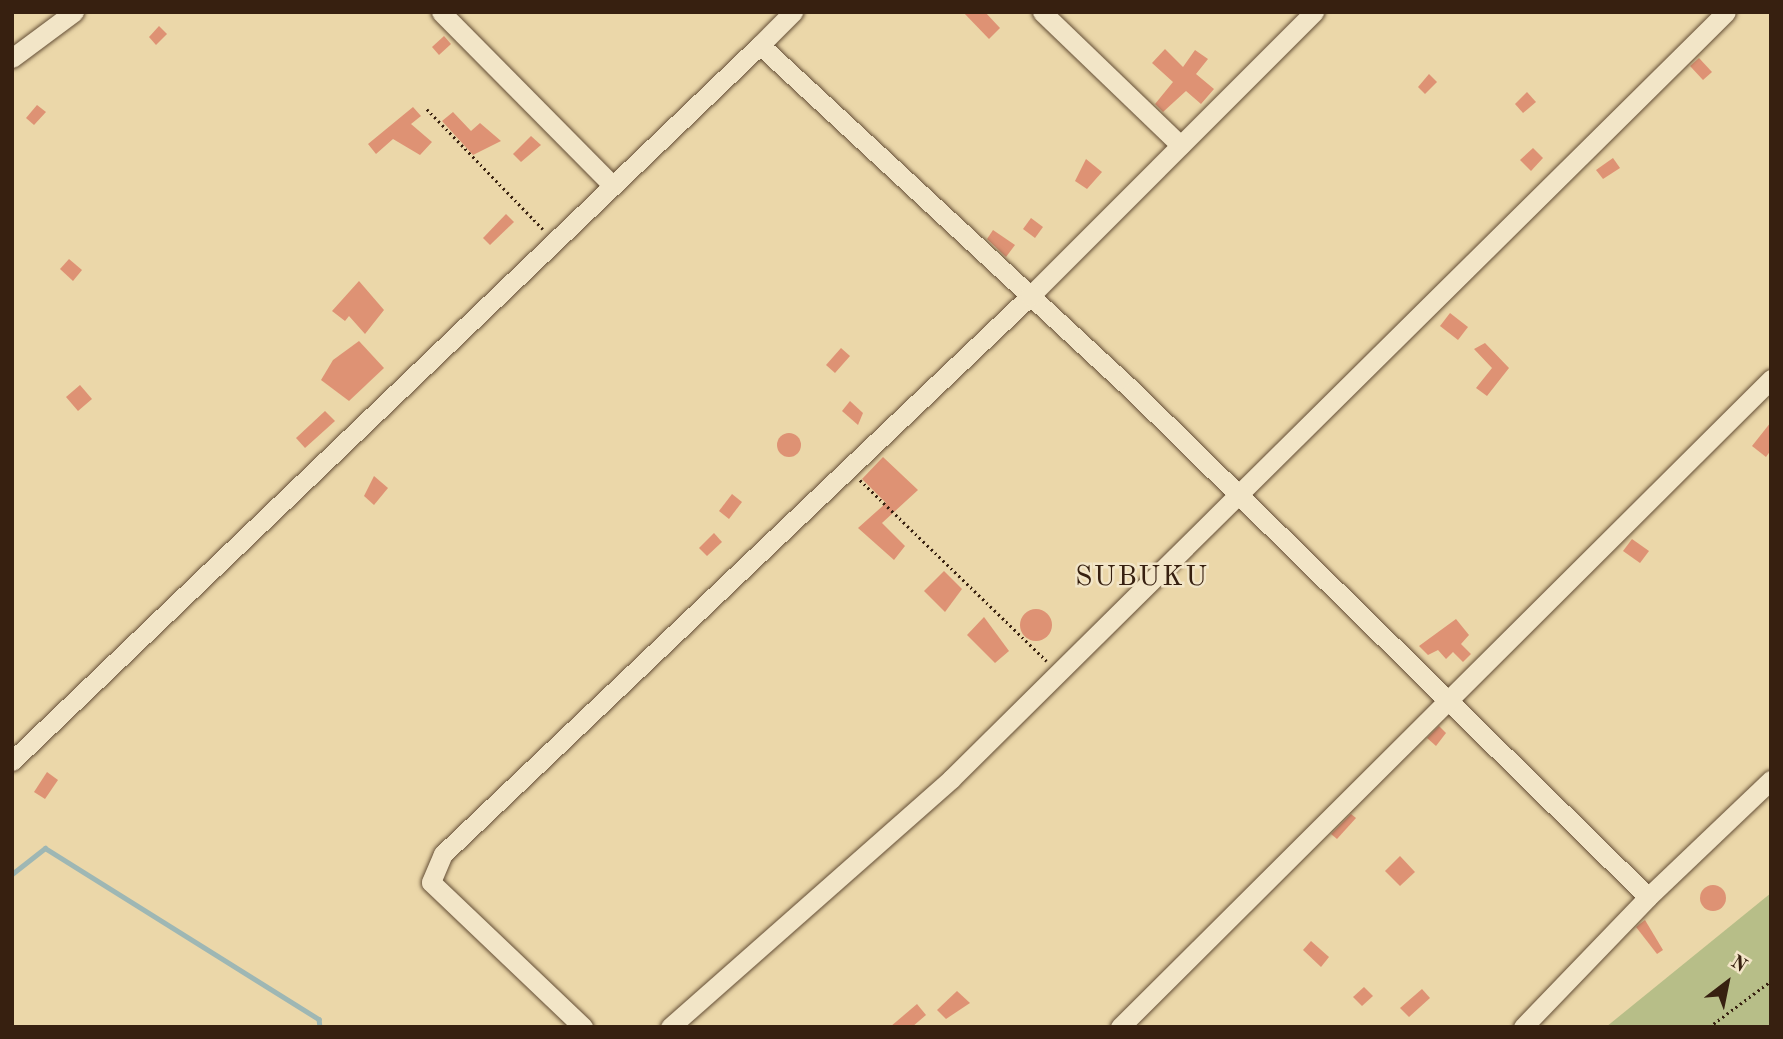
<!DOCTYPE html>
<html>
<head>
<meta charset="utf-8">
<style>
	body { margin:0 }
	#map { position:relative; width:1783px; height:1039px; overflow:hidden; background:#ebd7a9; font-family:"Old Standard TT",serif }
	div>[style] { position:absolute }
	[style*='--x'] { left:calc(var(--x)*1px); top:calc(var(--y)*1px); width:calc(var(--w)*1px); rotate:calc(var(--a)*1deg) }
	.green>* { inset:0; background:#b7be88 }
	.stream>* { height:4.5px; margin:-2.25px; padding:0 2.25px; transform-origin:2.25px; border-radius:2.25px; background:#9eb7b4 }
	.building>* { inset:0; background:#de9274 }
	.round { border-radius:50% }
	.path>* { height:2.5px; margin-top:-1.25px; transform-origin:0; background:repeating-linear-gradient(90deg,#372010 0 2px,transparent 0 5.5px) }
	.roads { filter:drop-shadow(0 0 2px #644e36) drop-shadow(0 0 2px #644e36) }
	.minor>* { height:19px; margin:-9.5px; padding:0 9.5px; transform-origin:9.5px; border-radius:9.5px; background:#f2e5c7 }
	span { translate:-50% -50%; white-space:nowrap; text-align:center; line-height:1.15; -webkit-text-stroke:5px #f2e5c7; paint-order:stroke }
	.quarter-label { font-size:28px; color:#372010; letter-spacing:2px }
	.frame { position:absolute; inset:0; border:14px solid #372010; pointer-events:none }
	.north { position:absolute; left:1692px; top:948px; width:70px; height:70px; -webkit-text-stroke:5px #f2e5c7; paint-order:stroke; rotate:32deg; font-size:19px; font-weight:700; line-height:28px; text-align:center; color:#372010 }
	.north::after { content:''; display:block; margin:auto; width:24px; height:32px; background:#372010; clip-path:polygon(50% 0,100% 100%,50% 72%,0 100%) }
</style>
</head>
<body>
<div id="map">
	<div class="green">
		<div style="clip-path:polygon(1771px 893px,1771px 1027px,1606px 1027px)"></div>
	</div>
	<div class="stream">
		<div style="--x:12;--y:874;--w:42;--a:-38.2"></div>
		<div style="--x:45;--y:848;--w:323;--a:32"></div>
		<div style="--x:319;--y:1019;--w:8;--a:83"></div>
	</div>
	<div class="building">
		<div style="clip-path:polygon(963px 12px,985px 12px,1000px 28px,989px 39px)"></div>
		<div style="clip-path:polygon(159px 26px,167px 34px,156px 45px,149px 37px)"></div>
		<div style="clip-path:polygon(444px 36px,451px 44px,439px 55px,432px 47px)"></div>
		<div style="clip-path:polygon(1165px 49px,1183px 67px,1195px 50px,1208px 59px,1196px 74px,1214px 89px,1201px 104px,1186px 91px,1163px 112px,1155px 104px,1173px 82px,1152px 63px)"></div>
		<div style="clip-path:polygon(1699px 58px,1712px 72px,1703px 80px,1690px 66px)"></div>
		<div style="clip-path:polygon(1429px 74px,1437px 82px,1425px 94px,1418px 87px)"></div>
		<div style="clip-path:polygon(1527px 92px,1536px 102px,1523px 113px,1515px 104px)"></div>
		<div style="clip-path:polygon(37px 105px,46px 112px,34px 125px,26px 118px)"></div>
		<div style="clip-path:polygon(413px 107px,421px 116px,411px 124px,432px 142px,420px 155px,393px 139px,376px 154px,368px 144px)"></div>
		<div style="clip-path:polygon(453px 112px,471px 131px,480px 123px,501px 141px,473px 155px,442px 121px)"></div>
		<div style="clip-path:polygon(531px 136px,541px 145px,521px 162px,513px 154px)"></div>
		<div style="clip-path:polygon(1533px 148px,1543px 158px,1531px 171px,1520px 160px)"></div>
		<div style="clip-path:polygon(1613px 158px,1620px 168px,1603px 179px,1596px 170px)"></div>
		<div style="clip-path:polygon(1086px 159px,1102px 172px,1087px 189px,1075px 181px)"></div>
		<div style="clip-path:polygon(506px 214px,514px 222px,490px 245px,483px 238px)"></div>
		<div style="clip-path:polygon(1031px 218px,1043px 227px,1035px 238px,1023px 229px)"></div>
		<div style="clip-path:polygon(993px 230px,1015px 245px,1006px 257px,987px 239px)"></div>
		<div style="clip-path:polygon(69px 259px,82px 270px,73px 281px,60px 269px)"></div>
		<div style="clip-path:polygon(359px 281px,384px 310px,365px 334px,349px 316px,345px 321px,332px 311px)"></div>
		<div style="clip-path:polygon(1450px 313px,1468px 327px,1458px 340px,1440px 326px)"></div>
		<div style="clip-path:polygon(359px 341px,384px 368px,349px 401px,321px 380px,333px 360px)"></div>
		<div style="clip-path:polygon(1485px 343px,1509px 368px,1487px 396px,1476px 388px,1492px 368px,1474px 349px)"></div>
		<div style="clip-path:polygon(841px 348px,850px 356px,835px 373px,826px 365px)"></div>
		<div style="clip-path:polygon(80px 385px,92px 399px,78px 411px,66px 397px)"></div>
		<div style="clip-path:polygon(850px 401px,863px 413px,858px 425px,842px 411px)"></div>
		<div style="clip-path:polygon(325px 411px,335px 421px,305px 448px,296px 438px)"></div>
		<div style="clip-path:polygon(1771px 422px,1771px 450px,1766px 457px,1752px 446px)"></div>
		<div class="round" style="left:777px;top:433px;width:24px;height:24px"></div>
		<div style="clip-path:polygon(883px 457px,918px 490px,882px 523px,905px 546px,894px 560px,858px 528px,886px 503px,862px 479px)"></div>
		<div style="clip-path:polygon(374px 476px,388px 488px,374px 505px,364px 496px)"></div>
		<div style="clip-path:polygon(732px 494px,742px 502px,729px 519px,719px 511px)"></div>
		<div style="clip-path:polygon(714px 533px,722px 542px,707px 556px,699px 548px)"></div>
		<div style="clip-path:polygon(1632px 539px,1649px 551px,1640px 563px,1623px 551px)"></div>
		<div style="clip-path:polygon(944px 571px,962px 589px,945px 612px,924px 591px)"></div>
		<div class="round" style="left:1020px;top:609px;width:32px;height:32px"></div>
		<div style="clip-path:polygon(984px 617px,1009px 651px,995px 663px,967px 635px)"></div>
		<div style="clip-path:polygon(1456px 619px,1469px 635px,1461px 644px,1471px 654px,1463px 662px,1453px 652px,1446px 659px,1438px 650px,1428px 655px,1419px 646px)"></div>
		<div style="clip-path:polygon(1439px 726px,1446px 733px,1436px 746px,1427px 738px)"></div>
		<div style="clip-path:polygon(47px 772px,58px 780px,45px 799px,34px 792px)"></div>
		<div style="clip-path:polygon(1351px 814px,1356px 818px,1337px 839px,1331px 834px)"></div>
		<div style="clip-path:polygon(1400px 856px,1415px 872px,1400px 886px,1385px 871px)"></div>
		<div class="round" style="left:1700px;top:885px;width:26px;height:26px"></div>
		<div style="clip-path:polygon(1645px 920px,1663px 950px,1657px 954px,1636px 927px)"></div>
		<div style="clip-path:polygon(1311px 941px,1329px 957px,1321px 967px,1303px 950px)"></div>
		<div style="clip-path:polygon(1364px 987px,1373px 996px,1362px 1006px,1353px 997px)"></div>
		<div style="clip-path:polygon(1422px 989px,1430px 998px,1409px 1017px,1400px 1008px)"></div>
		<div style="clip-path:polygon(957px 991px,970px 1003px,946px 1019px,937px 1010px)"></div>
		<div style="clip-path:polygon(917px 1004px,926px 1015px,912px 1027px,890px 1027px)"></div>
	</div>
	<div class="path">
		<div style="--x:427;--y:109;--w:167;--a:46"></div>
		<div style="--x:860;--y:480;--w:260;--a:44.1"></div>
		<div style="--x:1709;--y:1027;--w:77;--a:-36.6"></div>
	</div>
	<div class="roads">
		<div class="minor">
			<div style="--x:441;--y:12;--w:240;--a:45.3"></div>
			<div style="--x:1042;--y:12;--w:192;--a:43.9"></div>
			<div style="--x:760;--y:45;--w:47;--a:-45"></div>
			<div style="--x:12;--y:58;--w:77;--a:-36.6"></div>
			<div style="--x:12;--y:761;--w:1035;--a:-43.75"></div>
			<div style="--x:760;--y:45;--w:509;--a:42.85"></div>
			<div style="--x:1133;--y:391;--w:722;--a:44.49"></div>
			<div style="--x:1648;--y:897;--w:170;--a:-43.6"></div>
			<div style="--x:583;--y:1027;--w:210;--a:-136.4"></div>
			<div style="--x:431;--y:882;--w:30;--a:-67"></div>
			<div style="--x:443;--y:854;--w:810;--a:-43.55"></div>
			<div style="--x:1030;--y:296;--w:402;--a:-45"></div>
			<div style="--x:670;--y:1027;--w:375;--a:-41.4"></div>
			<div style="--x:951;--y:779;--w:1090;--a:-44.7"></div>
			<div style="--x:1120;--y:1027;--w:919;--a:-44.87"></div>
			<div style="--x:1523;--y:1027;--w:180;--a:-46.1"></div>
		</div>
	</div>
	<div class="quarter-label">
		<span style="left:1142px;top:578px">SUBUKU</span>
	</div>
	<div class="frame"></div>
	<div class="north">N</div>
</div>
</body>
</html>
